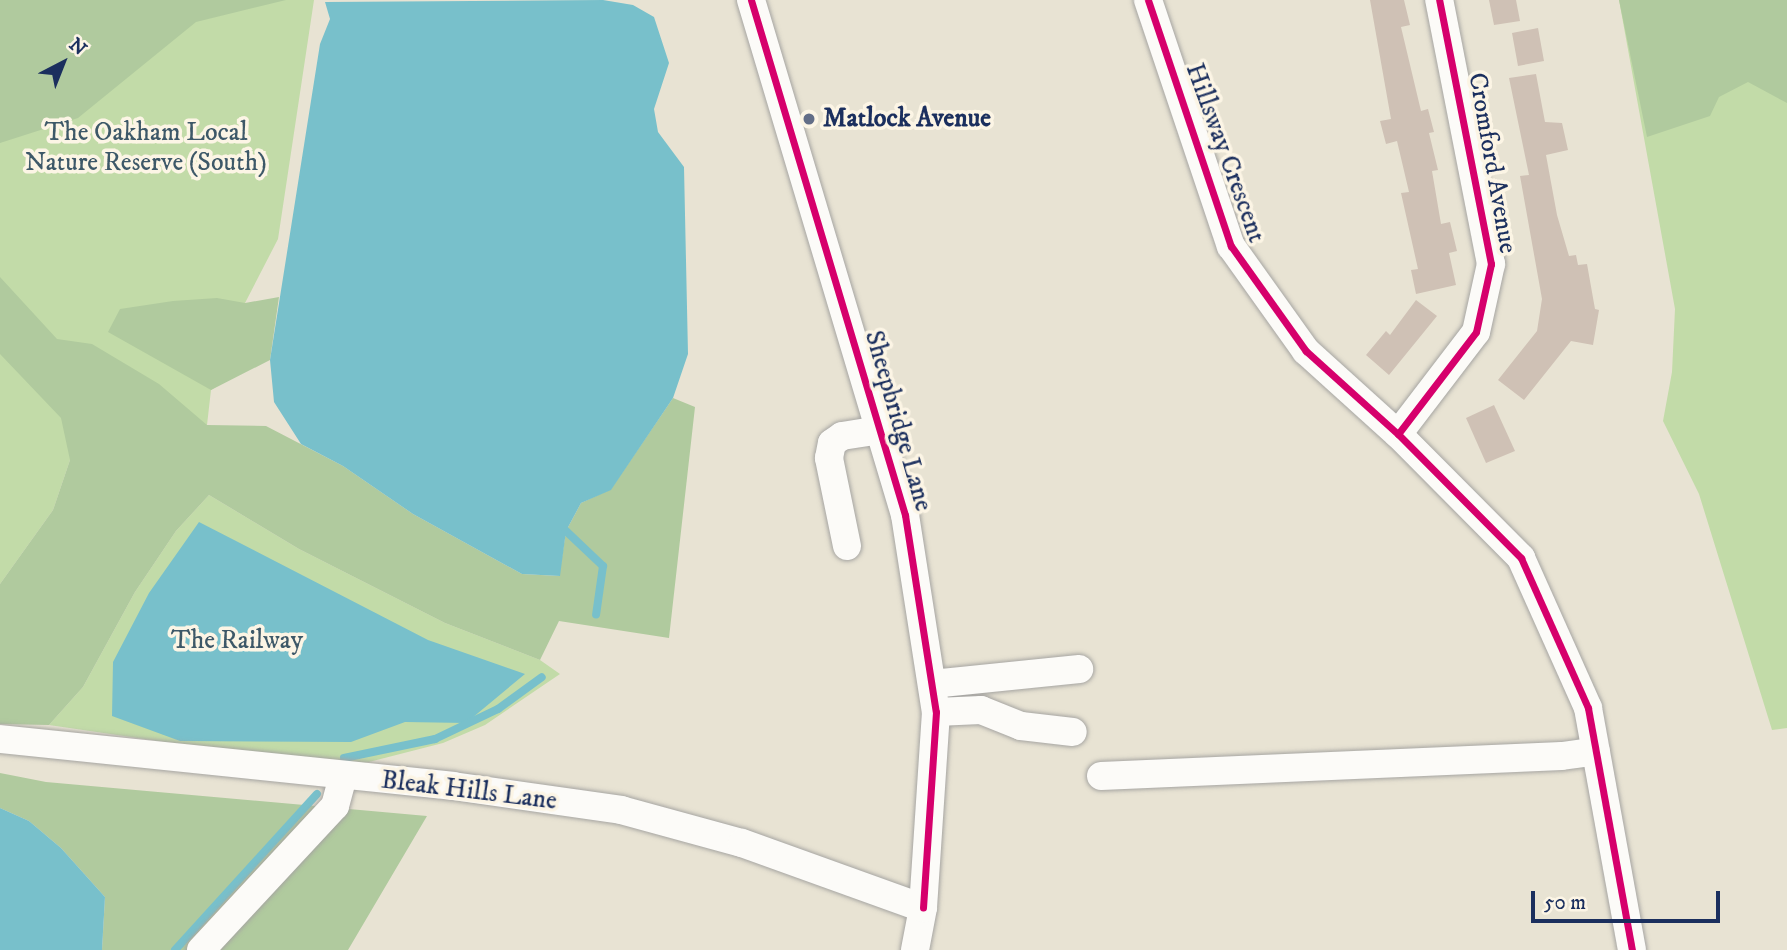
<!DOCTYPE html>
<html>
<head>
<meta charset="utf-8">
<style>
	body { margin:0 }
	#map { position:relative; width:1787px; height:950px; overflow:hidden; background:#e8e3d3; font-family:"IM FELL DW Pica",serif }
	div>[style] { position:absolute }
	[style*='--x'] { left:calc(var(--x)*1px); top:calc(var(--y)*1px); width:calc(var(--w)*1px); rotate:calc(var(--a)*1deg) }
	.green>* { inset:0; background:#c2dba8 }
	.forest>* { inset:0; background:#b0ca9e }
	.water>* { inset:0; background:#78c0cb }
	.stream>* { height:8px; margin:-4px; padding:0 4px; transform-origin:4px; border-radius:4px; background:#78c0cb }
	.building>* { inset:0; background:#cfc1b5 }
	.roads { filter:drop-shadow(0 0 2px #a6a5a2) drop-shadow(0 0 2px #a6a5a2) }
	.minor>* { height:28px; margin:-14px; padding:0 14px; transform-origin:14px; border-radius:14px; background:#fcfbf8 }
	.cycleway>* { height:7px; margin:-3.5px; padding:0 3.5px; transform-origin:3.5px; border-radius:3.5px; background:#d6006c }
	.dots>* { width:19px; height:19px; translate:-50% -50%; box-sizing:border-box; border:4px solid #fcf5e5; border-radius:50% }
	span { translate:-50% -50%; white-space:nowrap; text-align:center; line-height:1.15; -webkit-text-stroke:7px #fcf5e5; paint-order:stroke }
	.poi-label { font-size:26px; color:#1b2f5e; font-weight:700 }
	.left { translate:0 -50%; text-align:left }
	.park-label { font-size:26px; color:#3d5868 }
	.street-label { font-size:26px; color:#1b2f5e }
	.north { position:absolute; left:28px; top:28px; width:70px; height:70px; -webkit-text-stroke:5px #fcf5e5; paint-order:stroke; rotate:42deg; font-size:19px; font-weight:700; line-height:28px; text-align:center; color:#1b2f5e }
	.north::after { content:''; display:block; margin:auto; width:24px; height:32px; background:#1b2f5e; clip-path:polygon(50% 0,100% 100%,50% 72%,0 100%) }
	.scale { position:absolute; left:1531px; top:891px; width:189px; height:32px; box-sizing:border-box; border:4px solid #1b2f5e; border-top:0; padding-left:9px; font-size:21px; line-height:24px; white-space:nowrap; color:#1b2f5e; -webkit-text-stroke:5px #fcf5e5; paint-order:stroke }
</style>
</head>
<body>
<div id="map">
	<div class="green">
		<div style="clip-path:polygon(0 0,314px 0,278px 239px,245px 303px,243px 370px,211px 390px,207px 425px,70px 460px,53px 510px,0 584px)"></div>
		<div style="clip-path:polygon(1619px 0,1787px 0,1787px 728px,1772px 730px,1699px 494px,1663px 421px,1672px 372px,1675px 309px)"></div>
		<div style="clip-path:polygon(209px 495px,299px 549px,445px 623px,540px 660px,560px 674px,485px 725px,443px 743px,365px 763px,226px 751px,49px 725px,83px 687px,135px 592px,176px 531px)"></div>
	</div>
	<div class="forest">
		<div style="clip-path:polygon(0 0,286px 0,196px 22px,78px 118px,0 143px)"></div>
		<div style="clip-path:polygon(1619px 0,1787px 0,1787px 103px,1748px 82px,1719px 97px,1710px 116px,1647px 137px)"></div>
		<div style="clip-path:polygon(0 277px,57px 339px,92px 344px,159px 384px,207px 425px,266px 426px,343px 466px,413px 514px,522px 574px,559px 576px,566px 531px,581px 503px,611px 489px,673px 398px,695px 407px,669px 638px,559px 621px,540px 660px,445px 623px,299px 549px,209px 495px,176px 531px,135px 592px,83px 687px,49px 725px,0 724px,0 584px,53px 510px,70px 460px,61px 418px,0 354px)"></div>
		<div style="clip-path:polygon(279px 297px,270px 360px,211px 390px,108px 332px,120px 309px,173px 301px,217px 298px,245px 303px)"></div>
		<div style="clip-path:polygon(0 773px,46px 782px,427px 816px,348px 950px,102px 950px,105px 897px,61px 848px,29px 821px,0 808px)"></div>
	</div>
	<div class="water">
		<div style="clip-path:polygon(603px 0,633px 5px,654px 17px,669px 63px,654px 109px,658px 132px,684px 167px,688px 354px,673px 398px,611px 490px,581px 503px,566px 531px,560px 576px,522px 574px,413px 514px,343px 466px,301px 444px,274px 402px,270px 360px,320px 44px,330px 19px,325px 2px)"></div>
		<div style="clip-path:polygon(199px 522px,428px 640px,525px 674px,466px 723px,405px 722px,351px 742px,180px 741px,112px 716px,113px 662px,149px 593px)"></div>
		<div style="clip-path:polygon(0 808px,29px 821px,61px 848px,105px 897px,102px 950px,0 950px)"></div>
	</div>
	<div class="stream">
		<div style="--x:566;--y:531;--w:51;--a:43.4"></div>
		<div style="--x:603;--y:566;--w:49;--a:98.1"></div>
		<div style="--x:344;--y:758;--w:93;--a:-11.8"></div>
		<div style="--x:435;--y:739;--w:70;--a:-25.5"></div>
		<div style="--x:498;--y:709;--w:54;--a:-36"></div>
		<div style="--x:175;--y:950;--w:211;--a:-47.7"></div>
	</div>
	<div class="building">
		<div style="clip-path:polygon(1370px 0,1404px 0,1410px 25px,1401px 27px,1421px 111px,1428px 109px,1434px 132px,1429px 133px,1438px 170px,1432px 171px,1441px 224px,1450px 222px,1457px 251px,1449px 253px,1456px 285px,1416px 294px,1411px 270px,1418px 269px,1401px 193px,1409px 192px,1397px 141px,1386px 144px,1380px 121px,1391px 119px)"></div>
		<div style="clip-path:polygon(1489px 0,1516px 0,1520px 21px,1494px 25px)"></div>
		<div style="clip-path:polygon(1538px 28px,1544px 61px,1518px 66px,1512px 33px)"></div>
		<div style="clip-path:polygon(1536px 74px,1545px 122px,1562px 123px,1568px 150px,1546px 155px,1557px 215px,1569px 256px,1576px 255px,1578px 265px,1587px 264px,1595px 309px,1599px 310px,1593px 345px,1571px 341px,1524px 400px,1498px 380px,1537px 331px,1542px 299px,1520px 176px,1529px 175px,1509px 78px)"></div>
		<div style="clip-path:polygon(1416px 300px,1437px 316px,1389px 375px,1366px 355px,1386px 331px,1390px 335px)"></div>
		<div style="clip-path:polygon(1494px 405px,1515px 451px,1486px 463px,1466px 418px)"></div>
	</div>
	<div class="roads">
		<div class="minor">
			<div style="--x:751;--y:0;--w:538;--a:73.35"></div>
			<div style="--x:905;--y:515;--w:199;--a:81.1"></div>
			<div style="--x:936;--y:712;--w:196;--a:93.8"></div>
			<div style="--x:923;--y:908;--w:43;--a:100.8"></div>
			<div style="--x:1148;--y:0;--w:260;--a:71.4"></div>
			<div style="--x:1231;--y:246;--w:129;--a:54.5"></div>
			<div style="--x:1306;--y:351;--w:124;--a:42.1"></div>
			<div style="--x:1398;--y:434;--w:175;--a:45.2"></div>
			<div style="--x:1521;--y:558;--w:164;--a:65.9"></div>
			<div style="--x:1588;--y:708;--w:246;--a:79.7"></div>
			<div style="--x:1398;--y:434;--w:128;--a:-52.6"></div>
			<div style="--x:1476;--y:332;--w:70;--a:-77.6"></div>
			<div style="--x:1491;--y:264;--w:269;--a:-101.1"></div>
			<div style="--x:847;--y:546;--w:90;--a:-101.6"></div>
			<div style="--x:829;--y:458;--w:15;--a:-79"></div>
			<div style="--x:832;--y:443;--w:12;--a:-35"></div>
			<div style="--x:842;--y:436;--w:38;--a:-9"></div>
			<div style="--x:932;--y:684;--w:148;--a:-5.8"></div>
			<div style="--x:936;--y:712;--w:45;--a:-2.5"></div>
			<div style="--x:981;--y:710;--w:43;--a:21.8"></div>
			<div style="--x:1021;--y:726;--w:52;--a:6.6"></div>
			<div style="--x:0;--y:739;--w:455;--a:5.9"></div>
			<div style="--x:453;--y:786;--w:170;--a:8.1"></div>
			<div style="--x:621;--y:810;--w:125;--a:15.3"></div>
			<div style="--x:742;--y:843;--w:192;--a:19.8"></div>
			<div style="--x:1101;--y:776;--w:461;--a:-2.5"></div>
			<div style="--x:1562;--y:756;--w:34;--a:-8"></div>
			<div style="--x:201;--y:950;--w:197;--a:-47.1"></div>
			<div style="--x:335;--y:806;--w:30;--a:-75"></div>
		</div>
	</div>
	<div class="cycleway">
		<div style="--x:751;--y:0;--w:538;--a:73.35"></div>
		<div style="--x:905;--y:515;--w:199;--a:81.1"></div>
		<div style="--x:936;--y:712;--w:196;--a:93.8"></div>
		<div style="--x:1148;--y:0;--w:260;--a:71.4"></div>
		<div style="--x:1231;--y:246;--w:129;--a:54.5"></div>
		<div style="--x:1306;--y:351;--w:124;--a:42.1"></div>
		<div style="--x:1398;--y:434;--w:175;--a:45.2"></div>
		<div style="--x:1521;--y:558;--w:164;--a:65.9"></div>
		<div style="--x:1588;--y:708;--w:246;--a:79.7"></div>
		<div style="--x:1398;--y:434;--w:128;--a:-52.6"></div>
		<div style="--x:1476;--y:332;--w:70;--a:-77.6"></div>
		<div style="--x:1491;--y:264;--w:269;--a:-101.1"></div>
	</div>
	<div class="dots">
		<div style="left:809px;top:119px;background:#636e87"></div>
	</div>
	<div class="poi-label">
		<span class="left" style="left:823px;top:119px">Matlock Avenue</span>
	</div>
	<div class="park-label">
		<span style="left:146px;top:148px">The Oakham Local<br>Nature Reserve (South)</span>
		<span style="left:237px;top:641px">The Railway</span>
	</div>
	<div class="street-label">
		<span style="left:1225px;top:153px;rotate:70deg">Hillsway Crescent</span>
		<span style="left:1492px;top:163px;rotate:80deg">Cromford Avenue</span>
		<span style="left:898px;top:421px;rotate:74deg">Sheepbridge Lane</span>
		<span style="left:469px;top:791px;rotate:7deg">Bleak Hills Lane</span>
	</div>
	<div class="north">N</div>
	<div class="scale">50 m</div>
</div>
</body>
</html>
